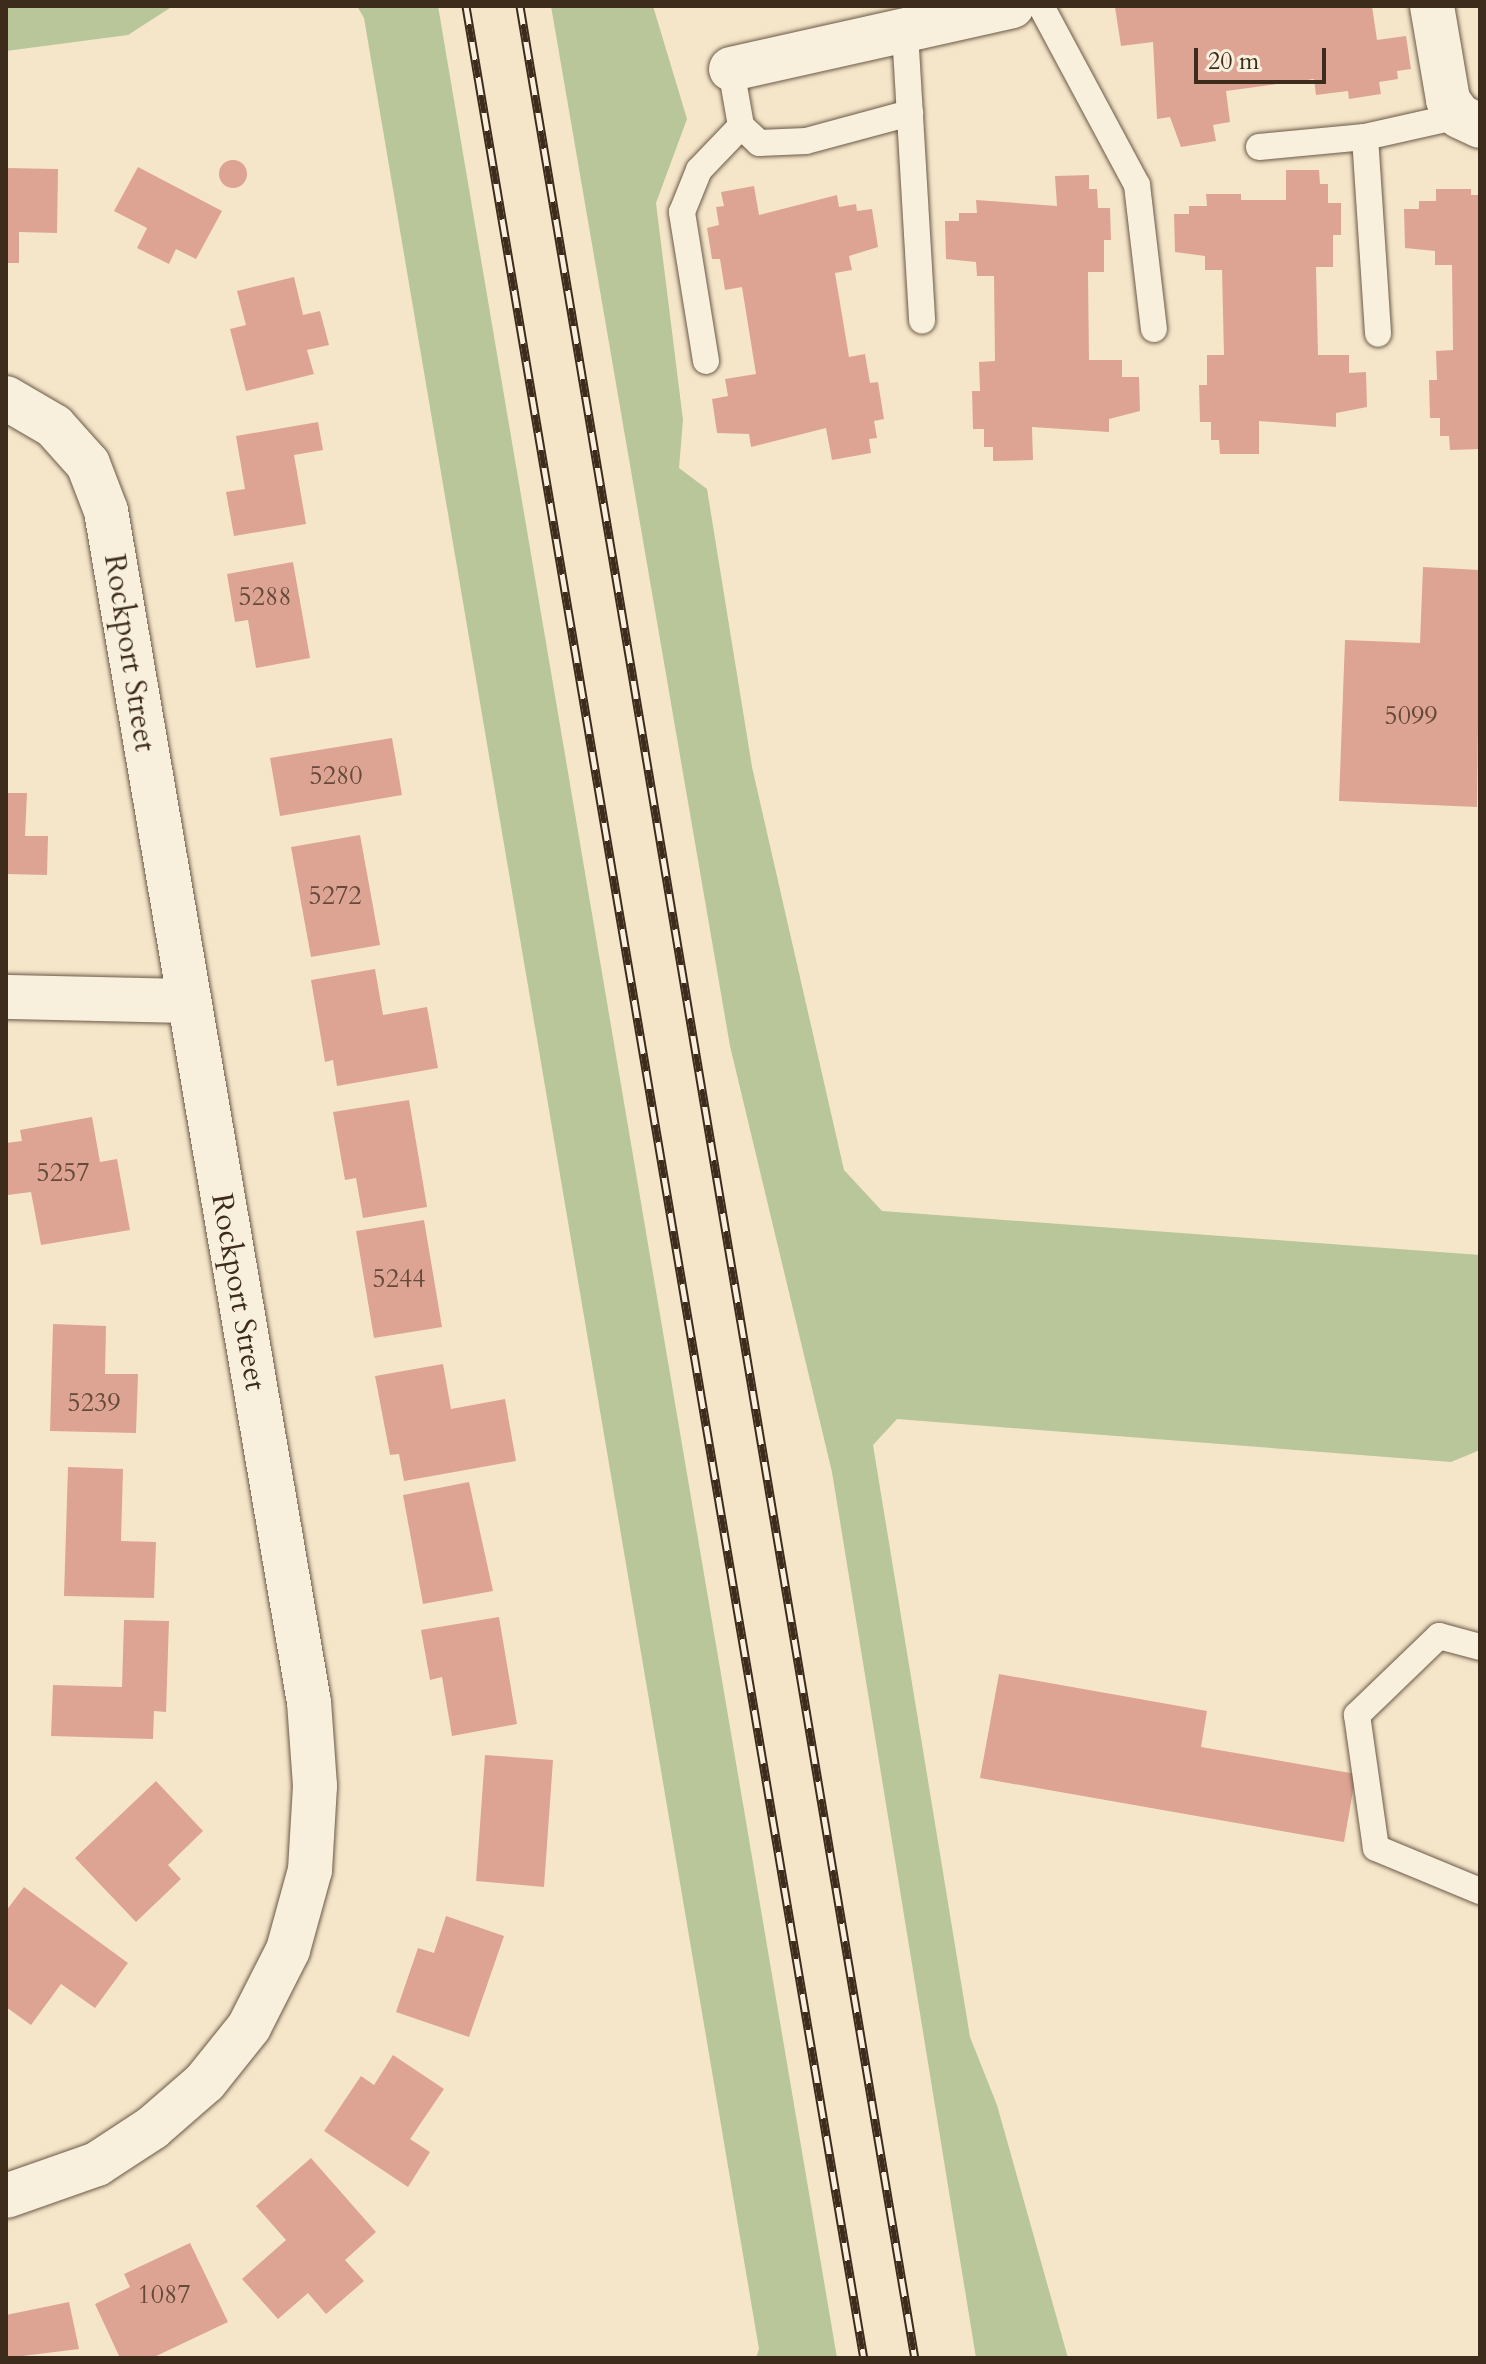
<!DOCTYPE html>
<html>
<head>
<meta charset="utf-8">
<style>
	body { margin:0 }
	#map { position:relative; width:1486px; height:2364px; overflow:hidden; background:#f5e6ca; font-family:Cardo,serif }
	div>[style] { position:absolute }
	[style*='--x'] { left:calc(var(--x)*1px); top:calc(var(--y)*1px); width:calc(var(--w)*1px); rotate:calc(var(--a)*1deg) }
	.green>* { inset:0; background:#b8c69a }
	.building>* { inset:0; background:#dea493 }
	.round { border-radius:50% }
	.roads { filter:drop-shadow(0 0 2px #6b5a47) drop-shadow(0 0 2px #6b5a47) }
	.lane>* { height:26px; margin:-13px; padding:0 13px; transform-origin:13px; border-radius:13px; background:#f8efdd }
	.street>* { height:44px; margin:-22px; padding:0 22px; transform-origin:22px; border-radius:22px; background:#f8efdd }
	.rail>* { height:9px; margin-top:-4.5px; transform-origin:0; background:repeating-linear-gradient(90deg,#f8efdd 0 18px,#3d2b1b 0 36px); box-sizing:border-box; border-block:2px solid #3d2b1b }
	span { translate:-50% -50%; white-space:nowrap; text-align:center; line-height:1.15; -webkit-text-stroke:6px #f8efdd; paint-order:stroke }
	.number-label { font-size:26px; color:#654939 }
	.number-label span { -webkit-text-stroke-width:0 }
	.street-label { font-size:30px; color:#3d2b1b }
	.frame { position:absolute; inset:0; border:8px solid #3d2b1b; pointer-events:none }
	.scale { position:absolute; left:1194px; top:48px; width:132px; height:36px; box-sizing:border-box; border:4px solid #3d2b1b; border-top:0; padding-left:10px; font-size:24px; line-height:28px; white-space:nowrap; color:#3d2b1b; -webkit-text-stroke:6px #f8efdd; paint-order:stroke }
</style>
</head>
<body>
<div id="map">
	<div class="green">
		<div style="clip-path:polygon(6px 6px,173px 6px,128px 35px,6px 51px)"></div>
		<div style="clip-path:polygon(357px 6px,438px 6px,837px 2358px,756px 2358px,759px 2349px,364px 18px)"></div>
		<div style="clip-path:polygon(551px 6px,653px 6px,687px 119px,656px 203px,683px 420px,679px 468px,707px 489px,752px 767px,844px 1170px,882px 1211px,1480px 1255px,1480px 1450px,1451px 1462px,897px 1419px,873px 1445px,970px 2037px,997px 2105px,1068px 2358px,976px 2358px,832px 1472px,730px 1046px)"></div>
	</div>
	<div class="building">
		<div style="clip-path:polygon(1372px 6px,1377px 40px,1406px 36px,1411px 69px,1397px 71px,1398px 79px,1379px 82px,1381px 94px,1349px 99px,1348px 91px,1316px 95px,1314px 79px,1226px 91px,1230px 122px,1213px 125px,1216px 141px,1181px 147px,1170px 117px,1157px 119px,1153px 42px,1121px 46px,1115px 7px)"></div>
		<div class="round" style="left:219px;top:160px;width:28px;height:28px"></div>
		<div style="clip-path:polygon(138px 167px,222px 211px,196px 259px,176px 249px,169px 264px,137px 248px,147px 228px,114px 211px)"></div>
		<div style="clip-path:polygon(6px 168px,58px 169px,57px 233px,19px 232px,19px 263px,6px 263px)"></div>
		<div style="clip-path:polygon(1286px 170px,1319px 170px,1320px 184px,1328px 184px,1328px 203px,1341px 203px,1341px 235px,1333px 235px,1333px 267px,1316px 267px,1318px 355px,1349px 355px,1349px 373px,1366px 372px,1367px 407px,1336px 413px,1336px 427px,1259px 421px,1259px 454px,1220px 454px,1219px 440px,1211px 440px,1211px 422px,1200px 422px,1199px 385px,1207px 385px,1207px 355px,1224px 355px,1222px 270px,1205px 270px,1205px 256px,1175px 252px,1174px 214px,1189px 214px,1189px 206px,1207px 206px,1206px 194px,1241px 194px,1241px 200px,1286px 200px)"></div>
		<div style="clip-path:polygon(1089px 175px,1089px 189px,1097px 189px,1098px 208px,1110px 208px,1111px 240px,1104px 240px,1104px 272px,1088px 272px,1089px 360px,1122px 360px,1122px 377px,1139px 377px,1140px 411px,1109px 419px,1109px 432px,1032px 427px,1033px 460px,993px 461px,993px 447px,984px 447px,984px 429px,973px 429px,972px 391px,980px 391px,979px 362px,995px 361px,994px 276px,977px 276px,976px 262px,946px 259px,945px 221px,959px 221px,959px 213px,977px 213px,976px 200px,1057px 206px,1055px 176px)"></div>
		<div style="clip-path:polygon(754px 186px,759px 215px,837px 195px,839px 207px,856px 204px,857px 211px,872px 209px,878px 247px,849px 256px,852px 270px,835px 273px,849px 357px,865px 354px,870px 383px,878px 382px,884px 419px,874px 421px,877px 438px,869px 439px,871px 453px,832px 460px,826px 428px,751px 447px,749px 434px,717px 433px,712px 399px,728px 396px,725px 379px,756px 374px,742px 287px,725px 290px,720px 259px,712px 259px,707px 228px,719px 225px,716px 207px,724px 206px,721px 192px)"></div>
		<div style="clip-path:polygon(1436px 189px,1471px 189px,1471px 195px,1480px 195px,1480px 449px,1450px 450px,1449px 436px,1440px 436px,1440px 418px,1430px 418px,1429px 380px,1437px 380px,1436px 351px,1453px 350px,1452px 265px,1435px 265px,1435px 251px,1405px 248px,1404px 209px,1419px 209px,1419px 201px,1436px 201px)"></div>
		<div style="clip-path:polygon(294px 277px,303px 315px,320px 311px,329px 345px,307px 350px,314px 374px,246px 391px,230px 329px,246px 325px,237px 291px)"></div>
		<div style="clip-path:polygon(318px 422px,323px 450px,294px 455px,306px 524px,234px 536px,226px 492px,245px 489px,236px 436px)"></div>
		<div style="clip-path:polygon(293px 562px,310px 658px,256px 668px,248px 620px,235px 622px,227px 574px)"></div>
		<div style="clip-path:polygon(1423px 567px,1480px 570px,1477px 807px,1339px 801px,1345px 640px,1420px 643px)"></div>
		<div style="clip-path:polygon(392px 738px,402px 795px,280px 816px,270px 758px)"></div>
		<div style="clip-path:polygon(6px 793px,27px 793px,25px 836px,48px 836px,47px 875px,6px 874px)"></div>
		<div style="clip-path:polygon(360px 835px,380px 945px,311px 957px,291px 847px)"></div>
		<div style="clip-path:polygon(375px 969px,383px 1015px,427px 1007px,438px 1068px,337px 1086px,333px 1060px,325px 1062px,311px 980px)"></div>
		<div style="clip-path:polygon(409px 1100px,427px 1207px,363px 1218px,356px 1178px,345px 1180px,333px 1112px)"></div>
		<div style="clip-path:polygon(92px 1117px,100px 1162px,117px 1159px,130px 1230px,41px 1245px,31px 1192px,8px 1195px,6px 1143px,22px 1141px,20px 1130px)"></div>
		<div style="clip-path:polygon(424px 1220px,442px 1327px,374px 1338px,356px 1231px)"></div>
		<div style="clip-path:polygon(53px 1324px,106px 1326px,105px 1374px,138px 1374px,136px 1433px,50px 1431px)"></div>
		<div style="clip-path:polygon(443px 1364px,451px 1409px,505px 1399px,516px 1461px,404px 1481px,399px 1454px,390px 1455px,375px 1376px)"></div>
		<div style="clip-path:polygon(68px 1467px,123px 1469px,121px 1541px,156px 1542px,154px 1598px,64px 1596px)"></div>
		<div style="clip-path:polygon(469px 1482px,493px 1591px,423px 1604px,403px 1495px)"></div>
		<div style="clip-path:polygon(499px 1617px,517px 1724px,452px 1736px,442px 1677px,430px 1680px,421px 1630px)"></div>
		<div style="clip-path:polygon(124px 1620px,169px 1621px,166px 1712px,154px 1711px,153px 1739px,51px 1736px,53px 1685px,122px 1687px)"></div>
		<div style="clip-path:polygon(999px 1674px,1207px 1711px,1201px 1747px,1356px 1774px,1344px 1842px,980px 1778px)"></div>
		<div style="clip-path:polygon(485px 1755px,553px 1760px,544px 1887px,476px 1881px)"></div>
		<div style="clip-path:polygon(156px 1781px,203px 1831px,168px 1865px,181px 1879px,136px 1922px,75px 1858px)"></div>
		<div style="clip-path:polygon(24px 1887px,128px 1963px,95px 2008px,61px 1984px,31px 2025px,6px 2007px,6px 1911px)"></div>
		<div style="clip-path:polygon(446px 1916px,504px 1936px,469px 2037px,396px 2012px,418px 1948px,434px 1953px)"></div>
		<div style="clip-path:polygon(393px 2055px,444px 2089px,410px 2139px,430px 2152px,408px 2187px,324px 2131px,361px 2076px,374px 2085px)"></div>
		<div style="clip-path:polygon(311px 2158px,376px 2232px,345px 2260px,364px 2281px,326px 2314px,308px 2293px,278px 2319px,242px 2279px,286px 2240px,256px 2206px)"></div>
		<div style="clip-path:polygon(190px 2243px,228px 2322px,152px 2358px,120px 2358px,95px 2304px,130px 2287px,124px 2274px)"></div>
		<div style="clip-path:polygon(69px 2302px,79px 2349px,6px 2358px,6px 2315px)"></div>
	</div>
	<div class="roads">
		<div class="lane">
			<div style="--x:1041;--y:6;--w:203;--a:61.8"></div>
			<div style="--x:1137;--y:185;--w:145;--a:83.3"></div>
			<div style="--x:905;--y:32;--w:289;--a:86.6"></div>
			<div style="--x:731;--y:69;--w:58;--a:80"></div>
			<div style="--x:741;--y:126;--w:25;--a:43"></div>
			<div style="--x:759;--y:143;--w:47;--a:-2.4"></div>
			<div style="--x:806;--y:141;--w:108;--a:-15.1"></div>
			<div style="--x:1365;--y:137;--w:197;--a:86.2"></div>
			<div style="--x:1259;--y:147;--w:106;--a:-5.4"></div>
			<div style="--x:1365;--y:137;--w:96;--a:-12.6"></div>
			<div style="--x:706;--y:361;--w:151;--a:-99.2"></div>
			<div style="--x:682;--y:212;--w:45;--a:-68"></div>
			<div style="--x:699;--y:170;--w:61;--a:-46.3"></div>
			<div style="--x:1480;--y:1647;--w:42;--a:-165"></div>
			<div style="--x:1439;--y:1636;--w:114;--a:136.1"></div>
			<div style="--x:1357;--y:1715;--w:134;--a:81.9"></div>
			<div style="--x:1376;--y:1848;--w:113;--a:22.5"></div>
		</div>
		<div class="street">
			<div style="--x:1432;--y:6;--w:95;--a:80.3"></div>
			<div style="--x:1448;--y:100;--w:19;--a:55"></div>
			<div style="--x:1459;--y:116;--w:23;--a:25"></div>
			<div style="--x:731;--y:69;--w:288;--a:-12.6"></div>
			<div style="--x:6;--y:398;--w:56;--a:30.3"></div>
			<div style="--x:54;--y:426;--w:51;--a:48.2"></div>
			<div style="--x:88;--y:464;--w:50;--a:69"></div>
			<div style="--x:106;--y:511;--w:1208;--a:80.33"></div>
			<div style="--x:309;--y:1702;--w:84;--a:85.9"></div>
			<div style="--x:315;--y:1786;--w:84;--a:93.4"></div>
			<div style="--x:310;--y:1870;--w:83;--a:105.4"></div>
			<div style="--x:288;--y:1950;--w:86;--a:116.9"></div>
			<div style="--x:249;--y:2027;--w:70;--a:128.7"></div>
			<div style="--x:205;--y:2082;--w:70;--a:139"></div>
			<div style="--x:152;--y:2128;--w:66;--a:146.8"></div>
			<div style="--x:97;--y:2164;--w:96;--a:160.6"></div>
			<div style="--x:6;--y:997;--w:181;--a:1.3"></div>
		</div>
	</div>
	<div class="rail">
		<div style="--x:466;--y:6;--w:2385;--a:80.4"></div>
		<div style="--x:520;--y:6;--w:2385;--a:80.47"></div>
	</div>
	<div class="number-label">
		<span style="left:265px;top:597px">5288</span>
		<span style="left:1411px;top:716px">5099</span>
		<span style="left:336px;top:776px">5280</span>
		<span style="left:335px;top:896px">5272</span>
		<span style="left:63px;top:1173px">5257</span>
		<span style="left:399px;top:1279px">5244</span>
		<span style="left:94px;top:1403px">5239</span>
		<span style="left:164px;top:2295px">1087</span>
	</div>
	<div class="street-label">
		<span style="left:129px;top:653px;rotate:81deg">Rockport Street</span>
		<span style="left:238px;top:1292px;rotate:80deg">Rockport Street</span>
	</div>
	<div class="frame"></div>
	<div class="scale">20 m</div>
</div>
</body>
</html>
